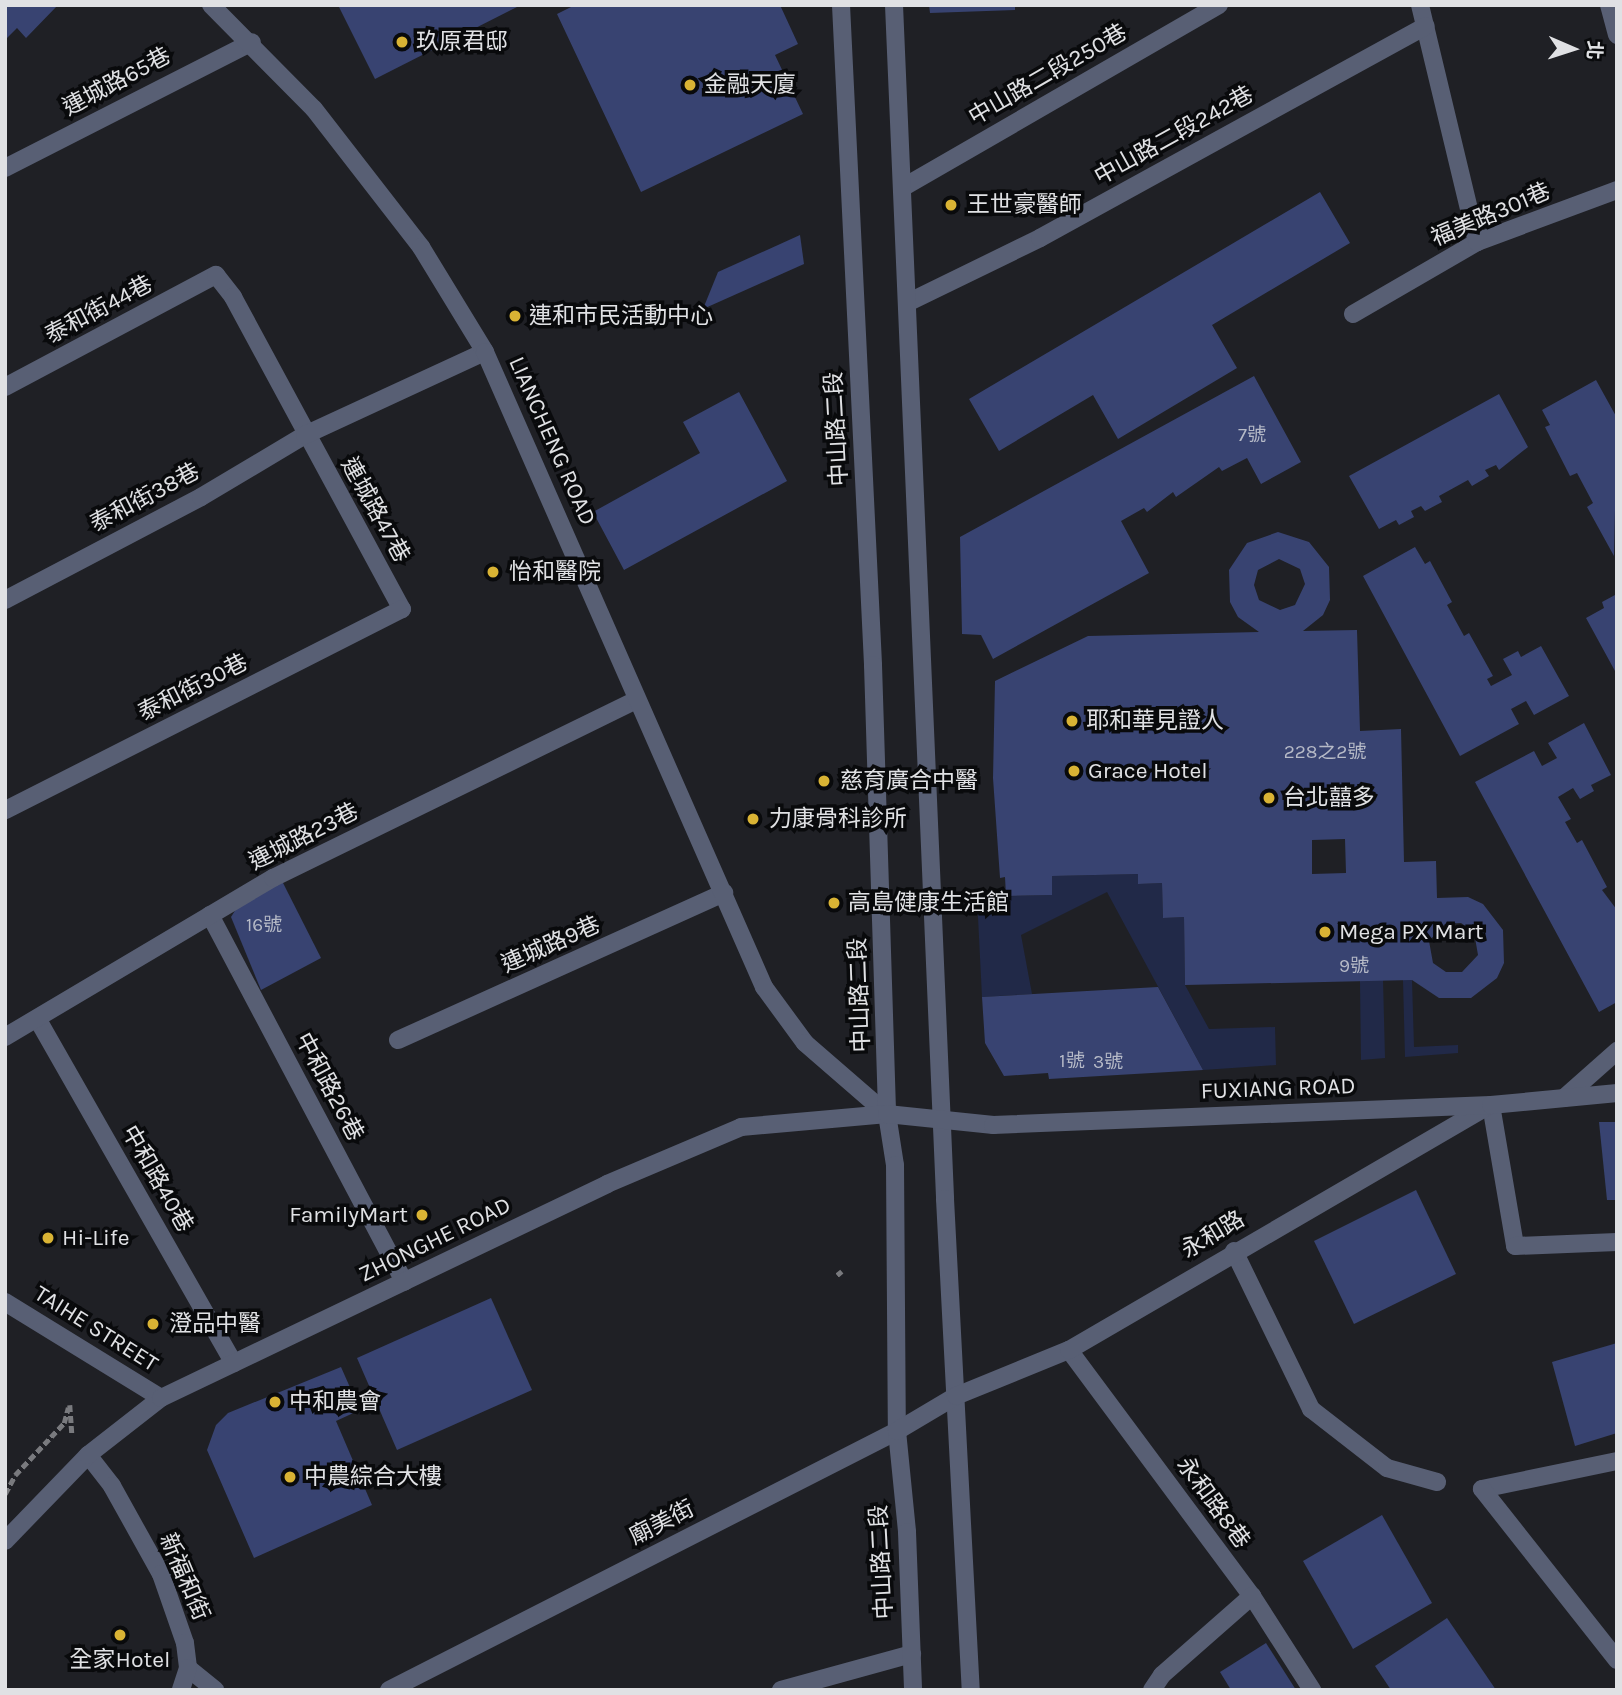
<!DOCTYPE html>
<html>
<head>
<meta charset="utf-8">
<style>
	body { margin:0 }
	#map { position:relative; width:1622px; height:1695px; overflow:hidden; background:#1f2025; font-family:Karla,"Noto Sans TC",sans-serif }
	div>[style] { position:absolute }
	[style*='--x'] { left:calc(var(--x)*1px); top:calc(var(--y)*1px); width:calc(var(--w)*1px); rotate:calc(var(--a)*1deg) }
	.green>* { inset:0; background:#212948 }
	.building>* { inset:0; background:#384371 }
	.path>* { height:4.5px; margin-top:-2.25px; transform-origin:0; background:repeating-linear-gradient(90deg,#797a7e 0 7px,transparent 0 10.5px) }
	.service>* { height:18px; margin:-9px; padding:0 9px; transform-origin:9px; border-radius:9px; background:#585f74 }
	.minor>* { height:18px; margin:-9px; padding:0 9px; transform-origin:9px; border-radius:9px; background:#585f74 }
	.tertiary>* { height:18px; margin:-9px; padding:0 9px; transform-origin:9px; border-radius:9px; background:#585f74 }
	.dots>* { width:19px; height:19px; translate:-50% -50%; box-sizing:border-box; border:4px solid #090a0c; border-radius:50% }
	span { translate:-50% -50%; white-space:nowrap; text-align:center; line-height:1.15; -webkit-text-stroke:7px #090a0c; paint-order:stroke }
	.number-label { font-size:19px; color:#b6bac7 }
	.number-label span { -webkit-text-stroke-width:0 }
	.poi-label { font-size:23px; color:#e0e1e4 }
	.left { translate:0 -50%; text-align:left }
	.right { translate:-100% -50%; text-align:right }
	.street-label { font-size:23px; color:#e0e1e4 }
	.frame { position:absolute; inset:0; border:7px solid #e0e1e4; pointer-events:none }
	.north { position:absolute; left:1538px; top:14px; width:70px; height:70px; -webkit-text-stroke:5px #090a0c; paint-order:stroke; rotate:93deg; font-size:19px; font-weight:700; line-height:28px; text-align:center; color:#e0e1e4 }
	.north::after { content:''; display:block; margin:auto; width:24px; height:32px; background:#e0e1e4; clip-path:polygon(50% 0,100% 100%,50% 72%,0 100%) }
</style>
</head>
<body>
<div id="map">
	<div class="green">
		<div style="clip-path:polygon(1138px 874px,1138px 884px,1162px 883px,1163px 918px,1184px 917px,1185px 985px,1209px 1029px,1275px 1027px,1276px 1065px,1203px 1070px,1107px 892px,1021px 935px,1032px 994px,982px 997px,977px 897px,1051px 895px,1052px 876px)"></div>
		<div style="clip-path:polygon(1383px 980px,1385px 1058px,1361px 1060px,1360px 981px)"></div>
		<div style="clip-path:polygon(1403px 980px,1412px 980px,1414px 1047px,1458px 1045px,1458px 1053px,1405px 1057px)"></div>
	</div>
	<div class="building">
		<div style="clip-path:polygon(5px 5px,58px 5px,26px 38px,17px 28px,5px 40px)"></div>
		<div style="clip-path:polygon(338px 5px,521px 5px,375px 79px)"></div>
		<div style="clip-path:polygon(575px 5px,780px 5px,798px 44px,775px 55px,803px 114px,641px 192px,557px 14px)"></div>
		<div style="clip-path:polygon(929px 5px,1015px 5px,1015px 10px,930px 13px)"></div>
		<div style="clip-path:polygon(1320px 192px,1350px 243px,1212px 325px,1237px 368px,1118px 439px,1093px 395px,999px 451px,969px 399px)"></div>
		<div style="clip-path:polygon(800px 235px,804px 264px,703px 309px,718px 272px)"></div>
		<div style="clip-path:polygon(1254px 376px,1301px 462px,1261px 484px,1247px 458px,1222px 471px,1219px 467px,1176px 497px,1173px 492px,1147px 512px,1144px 508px,1121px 521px,1149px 573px,993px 659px,981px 635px,962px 634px,960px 537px)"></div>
		<div style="clip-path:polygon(1596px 380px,1617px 418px,1614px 556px,1587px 507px,1593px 503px,1577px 473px,1570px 476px,1545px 427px,1550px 425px,1542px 410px)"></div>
		<div style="clip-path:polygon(739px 392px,787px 481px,624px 570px,593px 512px,700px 453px,683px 422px)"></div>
		<div style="clip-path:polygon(1499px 394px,1528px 447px,1499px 470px,1496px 465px,1485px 470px,1489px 476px,1472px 486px,1468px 480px,1439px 496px,1442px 502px,1425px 511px,1421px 506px,1411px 511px,1414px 517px,1399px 525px,1396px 520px,1379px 529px,1349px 476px)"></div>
		<div style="clip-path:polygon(evenodd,1278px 532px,1309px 542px,1329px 567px,1330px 600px,1323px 615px,1303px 631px,1357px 630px,1360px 731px,1401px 729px,1404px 862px,1436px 861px,1437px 898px,1468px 897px,1483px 904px,1503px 930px,1504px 963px,1497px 978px,1471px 998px,1439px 998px,1412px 980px,1185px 985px,1184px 917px,1163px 918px,1162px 883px,1138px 884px,1138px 874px,1052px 876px,1052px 895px,1006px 896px,1005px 877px,1000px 878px,993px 778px,995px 681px,1088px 636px,1259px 632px,1238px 617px,1230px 602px,1229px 570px,1247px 543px,1278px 532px,1279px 559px,1300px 569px,1305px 584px,1295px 605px,1280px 610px,1259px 600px,1254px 585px,1258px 570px,1279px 559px,1278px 532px,1345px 839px,1346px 873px,1312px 874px,1312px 840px,1345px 839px,1278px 532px,1461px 923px,1474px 932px,1478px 955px,1462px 972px,1446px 972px,1433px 963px,1429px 941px,1445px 924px,1461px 923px)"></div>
		<div style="clip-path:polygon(1415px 547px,1425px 564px,1430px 561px,1452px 602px,1447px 605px,1464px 636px,1469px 633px,1493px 676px,1487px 679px,1491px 686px,1512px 675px,1503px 659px,1518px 651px,1521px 657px,1541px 646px,1569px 696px,1534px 715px,1526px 701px,1511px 709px,1519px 724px,1460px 756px,1363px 576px)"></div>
		<div style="clip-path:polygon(1615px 595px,1617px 600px,1615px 671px,1586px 618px,1604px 608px,1602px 602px)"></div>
		<div style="clip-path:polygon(1584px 723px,1611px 775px,1591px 785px,1594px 791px,1580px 799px,1573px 788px,1558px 797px,1571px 819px,1565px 822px,1577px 843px,1582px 840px,1607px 887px,1602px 890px,1617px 910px,1617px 1002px,1599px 1012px,1475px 782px,1534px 751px,1542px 766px,1557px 758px,1548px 743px)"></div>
		<div style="clip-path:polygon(281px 879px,321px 958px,261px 990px,231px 917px,241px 901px)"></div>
		<div style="clip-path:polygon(1158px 987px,1203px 1070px,1049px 1079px,1048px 1073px,1004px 1076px,985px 1043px,982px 997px)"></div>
		<div style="clip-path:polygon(1599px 1122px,1617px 1122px,1617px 1200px,1607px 1200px)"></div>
		<div style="clip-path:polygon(1416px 1190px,1456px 1274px,1354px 1324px,1314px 1241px)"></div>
		<div style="clip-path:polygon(491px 1298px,532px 1390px,397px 1450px,357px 1358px)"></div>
		<div style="clip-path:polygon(1617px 1343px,1617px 1433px,1575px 1446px,1552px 1362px)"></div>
		<div style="clip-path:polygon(341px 1367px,360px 1410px,336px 1421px,372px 1505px,254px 1558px,207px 1450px,216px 1425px,228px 1413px)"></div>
		<div style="clip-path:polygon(1382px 1515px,1432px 1603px,1353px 1649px,1303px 1561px)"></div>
		<div style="clip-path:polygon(1447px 1618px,1496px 1690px,1391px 1690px,1375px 1666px)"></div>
		<div style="clip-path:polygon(1266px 1643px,1296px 1690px,1231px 1690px,1220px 1672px)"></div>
	</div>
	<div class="path">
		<div style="--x:837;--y:1275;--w:6;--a:-39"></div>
		<div style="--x:70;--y:1405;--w:30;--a:86"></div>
		<div style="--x:5;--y:1494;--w:21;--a:-62"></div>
		<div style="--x:15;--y:1475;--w:71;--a:-46.7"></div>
		<div style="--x:64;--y:1423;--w:16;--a:-75"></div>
	</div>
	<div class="service">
		<div style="--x:1420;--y:5;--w:244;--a:76.5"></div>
		<div style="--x:1609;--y:5;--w:31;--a:75"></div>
		<div style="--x:5;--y:168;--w:277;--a:-27"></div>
		<div style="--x:902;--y:188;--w:366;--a:-30"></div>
		<div style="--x:907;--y:303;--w:148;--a:-26"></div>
		<div style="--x:1040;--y:238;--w:440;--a:-28.8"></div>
		<div style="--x:1353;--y:314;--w:143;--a:-30.1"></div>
		<div style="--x:1477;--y:242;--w:149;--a:-20.4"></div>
		<div style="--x:5;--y:387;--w:239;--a:-28"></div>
		<div style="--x:216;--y:275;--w:28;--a:52"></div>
		<div style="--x:233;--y:297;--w:355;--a:61.6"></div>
		<div style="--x:402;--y:609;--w:445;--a:153.1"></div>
		<div style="--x:5;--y:600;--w:221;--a:-27.7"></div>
		<div style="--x:201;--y:497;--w:121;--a:-30.8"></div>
		<div style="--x:305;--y:435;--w:198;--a:-24.8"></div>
		<div style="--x:210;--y:915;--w:415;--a:62.1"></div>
		<div style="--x:38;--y:1020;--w:395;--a:60.3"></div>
		<div style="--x:5;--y:1037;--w:312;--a:-30.7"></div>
		<div style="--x:273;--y:878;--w:404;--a:-26.1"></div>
		<div style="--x:398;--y:1040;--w:358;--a:-24.3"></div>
		<div style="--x:1491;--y:1105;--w:143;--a:80.3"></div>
		<div style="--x:1515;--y:1246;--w:102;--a:-2.2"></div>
		<div style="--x:1234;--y:1251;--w:176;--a:64"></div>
		<div style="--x:1311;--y:1409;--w:96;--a:37.8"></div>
		<div style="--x:1387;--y:1468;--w:52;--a:15.6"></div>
		<div style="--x:1069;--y:1350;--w:307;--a:53.4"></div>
		<div style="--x:1252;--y:1596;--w:112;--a:57.4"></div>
		<div style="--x:1617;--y:1461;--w:138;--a:168.3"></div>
		<div style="--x:1482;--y:1489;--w:218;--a:51.7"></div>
		<div style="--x:188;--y:1668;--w:35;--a:39"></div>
		<div style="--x:389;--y:1690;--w:570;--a:-27.01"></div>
		<div style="--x:781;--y:1690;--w:136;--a:-15.4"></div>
		<div style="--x:1152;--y:1690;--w:18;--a:-56"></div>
		<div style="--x:1162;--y:1675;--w:120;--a:-41.3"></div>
	</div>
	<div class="minor">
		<div style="--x:1564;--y:1098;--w:71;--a:-41.6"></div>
		<div style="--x:5;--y:1302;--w:183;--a:31.6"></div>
		<div style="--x:88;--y:1455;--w:39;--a:52"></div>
		<div style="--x:112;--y:1486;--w:101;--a:60.9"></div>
		<div style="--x:161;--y:1574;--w:73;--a:70.8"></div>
		<div style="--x:185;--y:1643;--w:25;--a:83"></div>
		<div style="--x:188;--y:1668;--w:23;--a:108"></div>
	</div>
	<div class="tertiary">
		<div style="--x:211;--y:5;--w:146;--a:45.3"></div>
		<div style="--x:314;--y:109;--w:175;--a:52.2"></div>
		<div style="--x:421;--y:247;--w:123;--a:58.6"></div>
		<div style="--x:485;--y:352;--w:694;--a:66.28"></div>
		<div style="--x:764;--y:987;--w:69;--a:53.8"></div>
		<div style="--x:805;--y:1043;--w:108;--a:40.9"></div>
		<div style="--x:841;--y:5;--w:661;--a:87.22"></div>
		<div style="--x:873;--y:665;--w:449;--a:88.2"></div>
		<div style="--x:887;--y:1114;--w:52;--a:81.1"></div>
		<div style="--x:895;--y:1165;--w:266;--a:89.6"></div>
		<div style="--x:897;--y:1431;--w:101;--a:84.3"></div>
		<div style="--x:907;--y:1532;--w:158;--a:87.8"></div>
		<div style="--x:894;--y:5;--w:1195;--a:87.55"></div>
		<div style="--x:945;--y:1199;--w:492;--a:87"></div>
		<div style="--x:897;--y:1431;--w:69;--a:-30.7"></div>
		<div style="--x:956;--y:1396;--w:122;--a:-22.2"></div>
		<div style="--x:1069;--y:1350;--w:485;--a:-30.2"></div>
		<div style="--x:5;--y:1541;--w:120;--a:-46"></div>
		<div style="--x:88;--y:1455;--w:93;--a:-38"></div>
		<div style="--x:161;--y:1398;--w:495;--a:-25.6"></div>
		<div style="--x:607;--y:1184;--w:146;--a:-23"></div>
		<div style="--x:741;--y:1127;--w:147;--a:-5.1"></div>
		<div style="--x:887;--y:1114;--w:107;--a:5.9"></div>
		<div style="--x:993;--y:1125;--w:498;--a:-2.3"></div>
		<div style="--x:1491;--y:1105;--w:127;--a:-5.4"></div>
	</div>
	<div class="dots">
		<div style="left:402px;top:42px;background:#d9b334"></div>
		<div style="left:690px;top:85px;background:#d9b334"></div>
		<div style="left:951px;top:205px;background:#d9b334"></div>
		<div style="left:515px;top:316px;background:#d9b334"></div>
		<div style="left:493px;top:572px;background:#d9b334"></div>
		<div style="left:1072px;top:721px;background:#d9b334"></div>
		<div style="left:1074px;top:771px;background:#d9b334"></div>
		<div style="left:824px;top:781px;background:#d9b334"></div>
		<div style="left:1269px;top:798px;background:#d9b334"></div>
		<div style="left:753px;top:819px;background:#d9b334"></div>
		<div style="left:834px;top:903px;background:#d9b334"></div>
		<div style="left:1325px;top:932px;background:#d9b334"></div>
		<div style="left:422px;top:1215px;background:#d9b334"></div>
		<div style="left:48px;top:1238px;background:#d9b334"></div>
		<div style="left:153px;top:1324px;background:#d9b334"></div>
		<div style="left:275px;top:1402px;background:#d9b334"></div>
		<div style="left:290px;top:1477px;background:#d9b334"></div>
		<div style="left:120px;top:1635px;background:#d9b334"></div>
	</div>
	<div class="number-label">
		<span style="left:1252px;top:436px">7號</span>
		<span style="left:1325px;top:753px">228之2號</span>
		<span style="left:264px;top:926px">16號</span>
		<span style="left:1354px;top:967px">9號</span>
		<span style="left:1072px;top:1062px">1號</span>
		<span style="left:1108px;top:1063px">3號</span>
	</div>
	<div class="poi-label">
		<span class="left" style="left:416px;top:42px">玖原君邸</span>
		<span class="left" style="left:704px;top:85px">金融天廈</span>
		<span class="left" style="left:967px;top:205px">王世豪醫師</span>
		<span class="left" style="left:529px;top:316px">連和市民活動中心</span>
		<span class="left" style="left:509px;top:572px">怡和醫院</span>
		<span class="left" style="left:1086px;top:721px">耶和華見證人</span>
		<span class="left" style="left:1088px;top:771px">Grace Hotel</span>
		<span class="left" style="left:840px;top:781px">慈育廣合中醫</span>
		<span class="left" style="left:1283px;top:798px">台北囍多</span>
		<span class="left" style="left:769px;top:819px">力康骨科診所</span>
		<span class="left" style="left:848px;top:903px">高島健康生活館</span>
		<span class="left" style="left:1339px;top:932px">Mega PX Mart</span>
		<span class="right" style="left:408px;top:1215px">FamilyMart</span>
		<span class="left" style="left:62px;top:1238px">Hi-Life</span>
		<span class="left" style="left:169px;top:1324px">澄品中醫</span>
		<span class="left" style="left:289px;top:1402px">中和農會</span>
		<span class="left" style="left:304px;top:1477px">中農綜合大樓</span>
		<span style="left:120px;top:1660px">全家Hotel</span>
	</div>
	<div class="street-label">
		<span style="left:1048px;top:75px;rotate:-30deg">中山路二段250巷</span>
		<span style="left:117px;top:82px;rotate:-28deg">連城路65巷</span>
		<span style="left:1174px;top:136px;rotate:-29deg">中山路二段242巷</span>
		<span style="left:1491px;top:215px;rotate:-23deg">福美路301巷</span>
		<span style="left:99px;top:310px;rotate:-28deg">泰和街44巷</span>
		<span style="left:837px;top:429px;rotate:-93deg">中山路二段</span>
		<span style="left:552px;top:441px;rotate:66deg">LIANCHENG ROAD</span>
		<span style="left:145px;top:498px;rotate:-28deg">泰和街38巷</span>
		<span style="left:375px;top:510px;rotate:61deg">連城路47巷</span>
		<span style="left:193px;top:688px;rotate:-27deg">泰和街30巷</span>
		<span style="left:304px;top:837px;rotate:-27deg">連城路23巷</span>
		<span style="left:551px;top:945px;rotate:-24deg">連城路9巷</span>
		<span style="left:860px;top:995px;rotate:-92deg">中山路二段</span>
		<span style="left:329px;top:1087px;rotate:62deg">中和路26巷</span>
		<span style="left:1278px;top:1089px;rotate:-2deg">FUXIANG ROAD</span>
		<span style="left:157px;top:1179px;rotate:60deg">中和路40巷</span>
		<span style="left:1213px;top:1235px;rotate:-31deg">永和路</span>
		<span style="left:435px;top:1240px;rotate:-26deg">ZHONGHE ROAD</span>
		<span style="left:96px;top:1329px;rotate:32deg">TAIHE STREET</span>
		<span style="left:1213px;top:1503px;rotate:54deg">永和路8巷</span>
		<span style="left:662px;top:1523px;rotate:-27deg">廟美街</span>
		<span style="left:882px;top:1562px;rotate:-93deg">中山路二段</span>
		<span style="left:184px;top:1577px;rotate:67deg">新福和街</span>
	</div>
	<div class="frame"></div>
	<div class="north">北</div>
</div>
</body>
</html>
